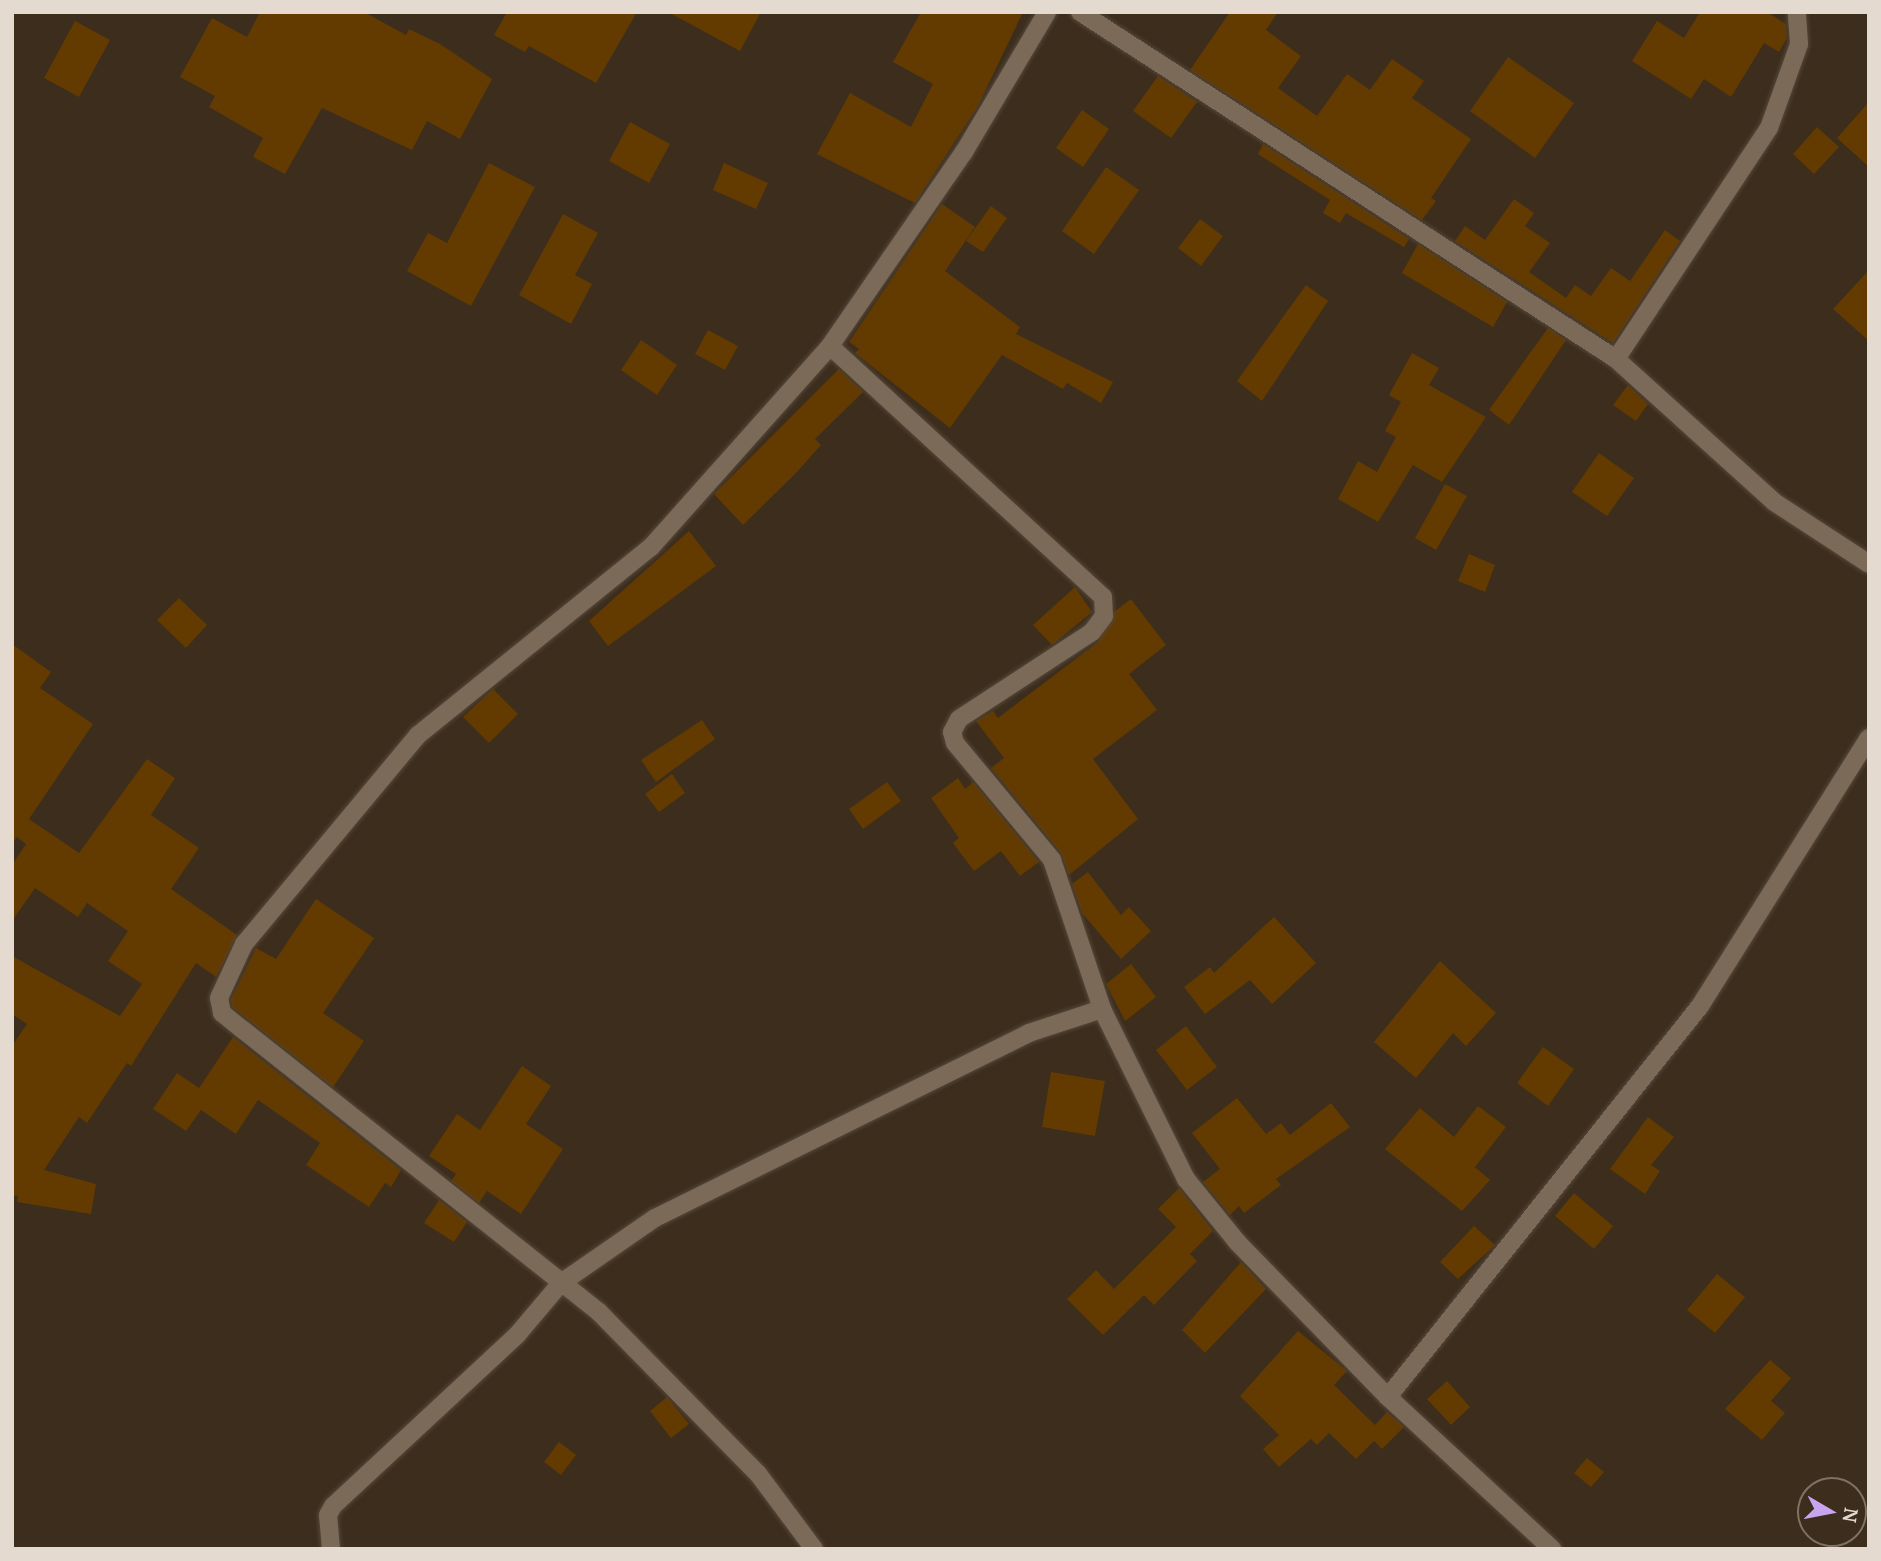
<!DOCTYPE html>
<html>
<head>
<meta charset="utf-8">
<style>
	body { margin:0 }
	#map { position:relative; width:1881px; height:1561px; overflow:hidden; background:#3c2d1d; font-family:"PT Serif",serif }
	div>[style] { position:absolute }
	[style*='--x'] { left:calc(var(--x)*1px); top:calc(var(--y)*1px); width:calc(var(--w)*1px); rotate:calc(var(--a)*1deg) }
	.building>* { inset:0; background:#633b01 }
	.roads { filter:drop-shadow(0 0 2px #55483a) drop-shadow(0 0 2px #55483a) }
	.street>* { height:18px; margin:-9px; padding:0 9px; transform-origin:9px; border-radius:9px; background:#7c6a58 }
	span { translate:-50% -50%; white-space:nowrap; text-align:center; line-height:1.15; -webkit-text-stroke:6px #3c2d1d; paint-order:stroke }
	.frame { position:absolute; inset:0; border:14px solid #e4dad0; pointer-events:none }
	.north { position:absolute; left:1797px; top:1477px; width:70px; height:70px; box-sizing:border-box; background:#3c2d1d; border:2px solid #7f7265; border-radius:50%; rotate:100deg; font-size:19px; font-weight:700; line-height:28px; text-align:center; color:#e4dad0 }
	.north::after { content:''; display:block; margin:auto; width:24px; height:32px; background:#c8a5ee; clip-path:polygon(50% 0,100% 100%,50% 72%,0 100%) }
</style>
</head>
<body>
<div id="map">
	<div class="building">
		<div style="clip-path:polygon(260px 12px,364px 12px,406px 35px,409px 29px,440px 44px,492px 79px,460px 139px,427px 121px,412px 150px,322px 108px,285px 174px,253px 157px,263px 138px,209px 107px,215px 96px,180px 77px,212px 18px,247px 37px)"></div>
		<div style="clip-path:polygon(507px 12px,637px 12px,596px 83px,529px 46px,525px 52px,494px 35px)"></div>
		<div style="clip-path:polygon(668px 12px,761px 12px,740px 51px)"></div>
		<div style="clip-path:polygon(921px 12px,1023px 12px,978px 106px,915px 203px,817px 154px,850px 93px,911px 127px,933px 84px,893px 62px)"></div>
		<div style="clip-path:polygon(1230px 12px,1278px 12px,1266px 30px,1301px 56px,1278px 88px,1317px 116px,1347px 74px,1370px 90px,1392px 59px,1424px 81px,1412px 98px,1471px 139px,1431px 198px,1436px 201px,1422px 220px,1190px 70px)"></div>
		<div style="clip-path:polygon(1700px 12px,1767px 12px,1786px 24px,1787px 38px,1779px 52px,1764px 43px,1731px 97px,1704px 79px,1691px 99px,1632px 61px,1657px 21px,1684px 38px)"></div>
		<div style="clip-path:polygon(75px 21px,110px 40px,79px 97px,44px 78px)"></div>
		<div style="clip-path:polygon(1508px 57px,1574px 103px,1535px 158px,1470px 111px)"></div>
		<div style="clip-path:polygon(1158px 76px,1197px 102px,1171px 138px,1133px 111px)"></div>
		<div style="clip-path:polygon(1869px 102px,1869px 167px,1837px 138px)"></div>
		<div style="clip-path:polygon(1082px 110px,1109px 129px,1083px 167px,1056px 148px)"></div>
		<div style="clip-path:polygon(630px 122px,670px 144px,649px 183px,609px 161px)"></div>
		<div style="clip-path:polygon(1817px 127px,1839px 147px,1814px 174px,1793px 154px)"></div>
		<div style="clip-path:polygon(1263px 144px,1409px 239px,1404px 247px,1346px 213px,1340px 223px,1323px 213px,1330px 200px,1258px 154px)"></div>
		<div style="clip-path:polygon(489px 163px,535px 187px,471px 306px,407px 271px,428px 233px,447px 243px)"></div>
		<div style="clip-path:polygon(724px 163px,768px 183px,756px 209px,713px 190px)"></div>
		<div style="clip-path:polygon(1106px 167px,1139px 190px,1094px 254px,1062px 231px)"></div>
		<div style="clip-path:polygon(1514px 199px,1534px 213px,1525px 226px,1550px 243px,1529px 272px,1566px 298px,1575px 285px,1591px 296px,1611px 268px,1630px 281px,1665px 230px,1680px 241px,1613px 343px,1455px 241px,1465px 226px,1485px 240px)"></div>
		<div style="clip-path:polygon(942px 204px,975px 227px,945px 271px,1020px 327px,1016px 334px,1113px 382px,1101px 403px,1067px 383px,1063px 389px,1002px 355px,950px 428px,855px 353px,859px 349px,849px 342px)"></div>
		<div style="clip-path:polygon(991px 206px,1007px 218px,983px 252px,966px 241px)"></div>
		<div style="clip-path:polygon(563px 214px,598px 233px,575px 275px,592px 284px,571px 324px,519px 295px)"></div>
		<div style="clip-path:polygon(1200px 219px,1223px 236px,1201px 266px,1178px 248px)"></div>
		<div style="clip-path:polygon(1418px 244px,1507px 302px,1493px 327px,1402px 273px)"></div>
		<div style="clip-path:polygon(1869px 270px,1869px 341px,1833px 309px)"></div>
		<div style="clip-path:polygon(1306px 285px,1328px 301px,1262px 401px,1237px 381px)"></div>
		<div style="clip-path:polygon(1548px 328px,1566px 340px,1509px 425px,1489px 410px)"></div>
		<div style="clip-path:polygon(708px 330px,738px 346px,725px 370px,695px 354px)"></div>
		<div style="clip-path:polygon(641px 340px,677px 365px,657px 395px,621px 370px)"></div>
		<div style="clip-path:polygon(1412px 353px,1439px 368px,1429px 385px,1486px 417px,1442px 482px,1413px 465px,1378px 522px,1338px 499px,1358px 461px,1377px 472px,1396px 437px,1385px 431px,1401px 402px,1389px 395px)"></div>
		<div style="clip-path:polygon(839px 369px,863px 392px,815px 439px,821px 445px,796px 473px,743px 525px,714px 494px)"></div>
		<div style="clip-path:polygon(1628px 385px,1648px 404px,1636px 421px,1613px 405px)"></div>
		<div style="clip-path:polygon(1599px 453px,1634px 478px,1607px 516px,1572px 492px)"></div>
		<div style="clip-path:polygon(1445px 484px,1467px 496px,1436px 550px,1415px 538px)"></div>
		<div style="clip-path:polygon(689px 531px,716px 566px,608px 646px,589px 621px)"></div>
		<div style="clip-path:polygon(1469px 554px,1495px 565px,1485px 592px,1458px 581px)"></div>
		<div style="clip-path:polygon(1075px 587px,1092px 612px,1052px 645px,1033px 625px)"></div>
		<div style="clip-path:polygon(179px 598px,207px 625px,186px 648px,157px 620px)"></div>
		<div style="clip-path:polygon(1131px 599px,1166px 645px,1129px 674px,1157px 710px,1093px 759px,1138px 819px,1069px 875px,1061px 853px,991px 768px,1004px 758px,976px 721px,993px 711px,998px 718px,1098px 642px,1115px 611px)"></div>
		<div style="clip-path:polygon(12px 644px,51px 672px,40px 688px,93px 724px,29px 819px,79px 853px,147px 759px,175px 778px,151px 815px,199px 848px,171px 889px,237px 935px,216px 977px,196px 963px,131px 1066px,127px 1063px,87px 1123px,79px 1117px,44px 1170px,96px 1184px,91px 1214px,17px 1202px,18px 1196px,12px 1195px,12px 1046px,27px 1024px,12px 1014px,12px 956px,120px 1016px,142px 984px,108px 961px,128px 931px,87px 903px,78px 917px,35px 888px,12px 921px,12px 865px,26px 844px,17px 837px,12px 844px)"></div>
		<div style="clip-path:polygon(493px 689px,518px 714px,489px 743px,463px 717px)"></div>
		<div style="clip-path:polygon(702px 720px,715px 739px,656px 782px,641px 760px)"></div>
		<div style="clip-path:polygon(672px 774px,685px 793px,659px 812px,645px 794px)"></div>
		<div style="clip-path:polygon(958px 778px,965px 789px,973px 782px,1039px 862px,1020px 876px,1001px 851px,974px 871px,953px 843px,959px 838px,931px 798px)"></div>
		<div style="clip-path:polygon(887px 782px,901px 801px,863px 829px,849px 809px)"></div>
		<div style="clip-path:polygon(1088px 872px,1121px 915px,1129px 907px,1151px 931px,1121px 959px,1082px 913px,1072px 884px)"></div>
		<div style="clip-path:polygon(316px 899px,374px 938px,323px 1013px,364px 1041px,333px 1087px,232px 1007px,231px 999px,256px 948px,276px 959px)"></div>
		<div style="clip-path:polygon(1274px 917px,1316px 963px,1272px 1004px,1250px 980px,1205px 1014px,1184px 987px,1210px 967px,1214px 973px)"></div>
		<div style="clip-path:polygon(1440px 961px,1496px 1013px,1466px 1046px,1453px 1033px,1416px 1078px,1374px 1042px)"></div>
		<div style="clip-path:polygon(1131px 964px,1156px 997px,1125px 1021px,1106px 984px)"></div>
		<div style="clip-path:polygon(1186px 1026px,1217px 1067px,1187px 1090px,1156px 1050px)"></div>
		<div style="clip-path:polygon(233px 1037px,401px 1170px,391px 1187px,385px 1183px,369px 1207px,306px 1165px,320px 1143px,258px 1100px,236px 1134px,201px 1110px,186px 1131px,153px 1109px,177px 1073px,199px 1088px)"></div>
		<div style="clip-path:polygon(1543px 1047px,1574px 1069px,1548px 1106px,1517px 1083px)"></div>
		<div style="clip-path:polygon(522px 1066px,551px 1086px,526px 1124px,563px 1149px,521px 1214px,487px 1191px,479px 1203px,451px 1181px,456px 1174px,429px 1156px,457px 1114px,480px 1130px)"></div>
		<div style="clip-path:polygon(1051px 1072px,1105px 1081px,1095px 1136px,1042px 1127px)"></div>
		<div style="clip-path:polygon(1237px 1098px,1266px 1134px,1281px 1123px,1290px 1135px,1331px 1103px,1350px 1127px,1276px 1179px,1281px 1185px,1244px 1213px,1239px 1206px,1230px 1215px,1203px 1182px,1220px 1169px,1192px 1133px)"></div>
		<div style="clip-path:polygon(1478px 1106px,1506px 1127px,1475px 1167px,1490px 1180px,1462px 1211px,1385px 1149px,1420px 1108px,1454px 1137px)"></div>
		<div style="clip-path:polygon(1648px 1117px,1674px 1137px,1651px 1165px,1660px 1171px,1645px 1194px,1610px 1169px)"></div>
		<div style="clip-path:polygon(1179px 1188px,1213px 1231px,1190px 1254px,1197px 1261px,1154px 1305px,1144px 1295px,1103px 1335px,1067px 1299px,1096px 1270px,1114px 1289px,1176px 1227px,1158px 1209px)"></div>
		<div style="clip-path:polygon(1574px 1193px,1613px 1226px,1594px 1249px,1555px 1216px)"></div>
		<div style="clip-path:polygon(439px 1200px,467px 1222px,454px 1242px,424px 1223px)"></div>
		<div style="clip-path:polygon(1474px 1226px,1495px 1245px,1458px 1279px,1440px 1262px)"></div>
		<div style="clip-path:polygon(1241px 1262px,1266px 1289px,1205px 1353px,1182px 1330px)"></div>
		<div style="clip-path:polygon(1717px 1274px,1745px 1297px,1715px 1333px,1687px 1310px)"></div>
		<div style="clip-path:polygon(1298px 1331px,1347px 1371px,1334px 1385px,1375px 1425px,1387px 1412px,1404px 1427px,1382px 1449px,1374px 1441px,1356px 1459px,1329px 1433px,1317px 1445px,1311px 1439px,1279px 1467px,1263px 1449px,1279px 1435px,1240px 1396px)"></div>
		<div style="clip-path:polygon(1770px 1360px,1791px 1378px,1771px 1401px,1785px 1413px,1762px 1440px,1725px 1409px)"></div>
		<div style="clip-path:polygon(1447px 1381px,1470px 1407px,1451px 1425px,1427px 1399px)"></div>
		<div style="clip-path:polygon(667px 1397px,689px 1424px,671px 1438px,650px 1411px)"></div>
		<div style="clip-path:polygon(559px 1442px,576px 1455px,561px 1475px,544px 1462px)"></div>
		<div style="clip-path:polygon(1587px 1458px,1604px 1472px,1591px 1487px,1574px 1473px)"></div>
	</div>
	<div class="roads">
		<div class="street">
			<div style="--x:1080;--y:12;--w:639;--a:32.92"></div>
			<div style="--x:1616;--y:359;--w:213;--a:42.1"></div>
			<div style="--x:1774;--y:502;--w:113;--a:33.1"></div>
			<div style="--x:830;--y:346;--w:371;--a:42.6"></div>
			<div style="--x:1103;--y:597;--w:19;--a:87"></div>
			<div style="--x:1104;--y:616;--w:20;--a:127"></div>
			<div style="--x:1092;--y:632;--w:159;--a:146.8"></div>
			<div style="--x:959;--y:719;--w:15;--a:118"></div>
			<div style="--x:952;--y:732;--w:11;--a:75"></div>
			<div style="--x:955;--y:743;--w:152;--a:50.3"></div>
			<div style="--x:1052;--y:860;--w:157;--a:71.4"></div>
			<div style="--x:1102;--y:1009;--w:190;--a:63.7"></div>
			<div style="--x:1186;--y:1179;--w:82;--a:50.9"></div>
			<div style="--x:1238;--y:1243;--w:215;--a:45.8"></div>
			<div style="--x:1388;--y:1397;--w:224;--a:42.8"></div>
			<div style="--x:1616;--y:359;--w:277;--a:-56.5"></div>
			<div style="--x:1769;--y:128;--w:89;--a:-70.3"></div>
			<div style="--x:1799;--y:44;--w:32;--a:-94"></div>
			<div style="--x:1388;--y:1397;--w:500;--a:-51.41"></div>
			<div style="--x:1700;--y:1006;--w:317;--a:-57.8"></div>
			<div style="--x:331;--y:1549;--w:34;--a:-95"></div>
			<div style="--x:328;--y:1515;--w:10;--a:-61"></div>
			<div style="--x:333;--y:1506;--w:251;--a:-42.9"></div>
			<div style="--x:517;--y:1335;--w:68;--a:-49.8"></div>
			<div style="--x:561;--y:1283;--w:114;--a:-34.7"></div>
			<div style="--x:655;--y:1218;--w:417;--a:-26.3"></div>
			<div style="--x:1029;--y:1033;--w:77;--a:-18.2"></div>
			<div style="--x:814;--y:1549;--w:94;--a:-126.7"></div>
			<div style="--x:758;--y:1474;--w:227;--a:-134.5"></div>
			<div style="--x:599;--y:1312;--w:454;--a:-141.6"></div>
			<div style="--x:243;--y:1030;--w:27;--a:-141"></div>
			<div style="--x:222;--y:1013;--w:15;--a:-101"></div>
			<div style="--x:219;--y:998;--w:60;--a:-65.2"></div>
			<div style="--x:244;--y:944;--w:272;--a:-50.2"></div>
			<div style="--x:418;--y:735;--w:299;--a:-38.9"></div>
			<div style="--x:651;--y:547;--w:269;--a:-48.3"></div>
			<div style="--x:830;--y:346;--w:236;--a:-55.4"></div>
			<div style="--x:964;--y:152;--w:163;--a:-59.3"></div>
		</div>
	</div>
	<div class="frame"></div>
	<div class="north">N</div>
</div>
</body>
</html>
